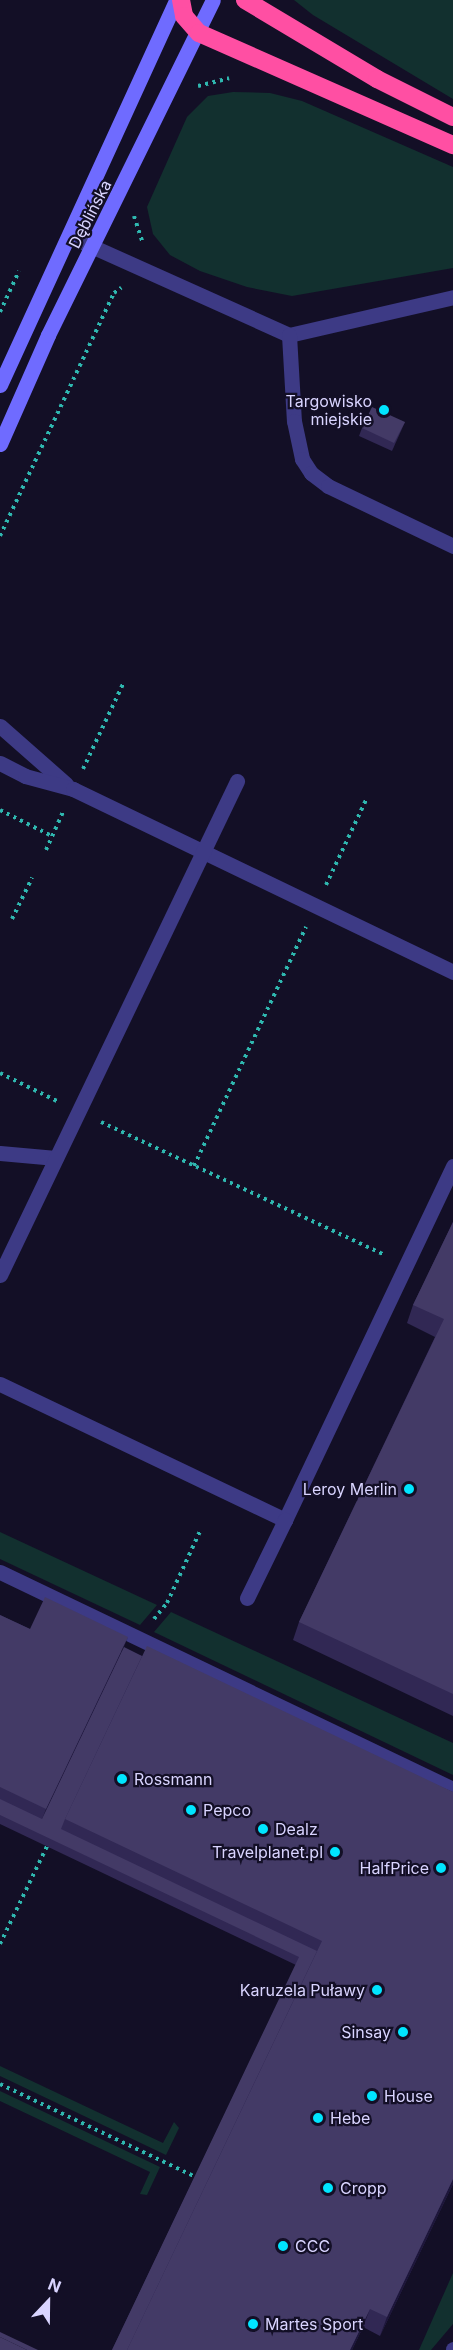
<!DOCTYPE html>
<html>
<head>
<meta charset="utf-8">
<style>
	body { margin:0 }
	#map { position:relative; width:453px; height:2350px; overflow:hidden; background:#130f26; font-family:Inter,sans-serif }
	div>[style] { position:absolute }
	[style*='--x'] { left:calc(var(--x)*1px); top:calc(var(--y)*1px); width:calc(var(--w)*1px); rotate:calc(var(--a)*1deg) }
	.green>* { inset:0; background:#12302f }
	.path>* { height:4px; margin-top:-2px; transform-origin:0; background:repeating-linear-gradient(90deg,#2fb8b0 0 3px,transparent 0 7.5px) }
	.lane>* { height:15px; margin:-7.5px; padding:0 7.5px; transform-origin:7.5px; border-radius:7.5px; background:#3d3a85 }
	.secondary>* { height:15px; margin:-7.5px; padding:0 7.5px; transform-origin:7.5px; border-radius:7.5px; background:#6f6bff }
	.highway>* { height:18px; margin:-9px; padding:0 9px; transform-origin:9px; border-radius:9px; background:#ff4fa3 }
	.wall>* { inset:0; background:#312854 }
	.shaded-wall>* { inset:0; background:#1d163a }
	.building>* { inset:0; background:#433a66 }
	.dots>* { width:16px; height:16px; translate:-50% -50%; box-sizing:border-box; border:3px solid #130f26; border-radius:50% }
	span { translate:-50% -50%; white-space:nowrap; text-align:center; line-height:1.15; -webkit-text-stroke:4.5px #130f26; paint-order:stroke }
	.street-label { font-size:16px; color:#d9d4ff }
	.poi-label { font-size:16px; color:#d9d4ff }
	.right { translate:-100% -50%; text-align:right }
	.left { translate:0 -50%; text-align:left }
	.north { position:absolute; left:18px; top:2272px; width:60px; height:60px; -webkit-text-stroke:4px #130f26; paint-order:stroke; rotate:22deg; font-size:16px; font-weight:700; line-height:24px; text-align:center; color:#d9d4ff }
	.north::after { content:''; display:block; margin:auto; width:21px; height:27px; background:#d9d4ff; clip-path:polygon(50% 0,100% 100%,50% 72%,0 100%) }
</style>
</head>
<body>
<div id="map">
	<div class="green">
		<div style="clip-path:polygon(294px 0,453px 0,453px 99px,313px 15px)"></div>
		<div style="clip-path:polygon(233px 92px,270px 93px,302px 101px,453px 167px,453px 268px,292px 296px,247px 287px,200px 271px,170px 255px,153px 234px,147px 207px,187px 117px,208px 96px)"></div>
		<div style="clip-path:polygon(0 1532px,157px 1605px,140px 1625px,0 1559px)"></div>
		<div style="clip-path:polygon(171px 1612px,453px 1743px,453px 1775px,154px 1632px)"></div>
		<div style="clip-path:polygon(0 2066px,163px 2143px,174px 2122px,179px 2128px,166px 2155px,0 2076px)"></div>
		<div style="clip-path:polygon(0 2091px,160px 2167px,147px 2195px,140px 2194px,150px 2172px,0 2101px)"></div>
		<div style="clip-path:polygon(453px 2273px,453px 2324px,431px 2350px,419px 2350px)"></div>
	</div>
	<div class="path">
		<div style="--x:198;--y:86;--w:32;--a:-14"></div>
		<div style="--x:134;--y:216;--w:28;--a:72"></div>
		<div style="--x:0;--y:312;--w:45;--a:-65.1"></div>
		<div style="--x:0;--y:536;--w:268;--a:-64.9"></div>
		<div style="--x:114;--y:293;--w:9;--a:-36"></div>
		<div style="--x:83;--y:769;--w:96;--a:-64.8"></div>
		<div style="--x:0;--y:810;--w:58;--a:26.6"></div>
		<div style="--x:46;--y:850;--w:42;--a:-65.9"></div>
		<div style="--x:326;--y:885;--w:96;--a:-64.8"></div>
		<div style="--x:12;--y:919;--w:46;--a:-64"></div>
		<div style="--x:0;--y:1073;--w:66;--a:26.2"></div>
		<div style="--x:101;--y:1122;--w:314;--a:25.1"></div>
		<div style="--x:194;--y:1166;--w:264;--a:-64.9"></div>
		<div style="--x:154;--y:1619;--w:21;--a:-51"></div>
		<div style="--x:167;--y:1603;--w:81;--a:-65.3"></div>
		<div style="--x:0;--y:1944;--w:113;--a:-64.3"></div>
		<div style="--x:0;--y:2084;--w:219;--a:25.4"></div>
	</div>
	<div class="lane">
		<div style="--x:69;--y:236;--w:241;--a:24.2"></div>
		<div style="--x:289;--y:335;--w:168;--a:-13"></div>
		<div style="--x:289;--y:335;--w:86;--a:86.7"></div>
		<div style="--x:294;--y:421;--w:39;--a:78"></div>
		<div style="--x:302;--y:459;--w:17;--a:57"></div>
		<div style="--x:311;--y:473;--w:21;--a:37"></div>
		<div style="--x:328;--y:486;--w:139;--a:25.6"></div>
		<div style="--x:0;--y:726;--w:88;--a:41.3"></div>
		<div style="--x:0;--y:763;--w:28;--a:27"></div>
		<div style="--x:25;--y:776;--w:50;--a:15.2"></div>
		<div style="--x:73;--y:789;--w:422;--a:25.7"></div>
		<div style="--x:0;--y:1153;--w:56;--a:5.1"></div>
		<div style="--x:0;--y:1275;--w:548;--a:-64.37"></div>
		<div style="--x:0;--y:1384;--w:316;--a:25.5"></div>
		<div style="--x:285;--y:1520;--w:392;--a:-64.6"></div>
		<div style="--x:0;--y:1572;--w:502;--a:25.6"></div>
		<div style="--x:247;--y:1598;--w:87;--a:-64"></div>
		<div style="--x:453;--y:2350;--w:1;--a:-90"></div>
	</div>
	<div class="secondary">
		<div style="--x:0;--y:385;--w:423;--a:-65.4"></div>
		<div style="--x:0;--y:444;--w:119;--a:-66.2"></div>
		<div style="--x:48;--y:335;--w:373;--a:-63.8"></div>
	</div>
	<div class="highway">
		<div style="--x:181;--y:0;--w:16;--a:79"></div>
		<div style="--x:184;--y:16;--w:23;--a:49"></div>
		<div style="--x:199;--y:33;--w:278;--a:23.8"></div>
		<div style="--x:245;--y:0;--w:154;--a:30.9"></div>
		<div style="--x:377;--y:79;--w:85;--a:26.6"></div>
	</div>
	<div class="wall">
		<div style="clip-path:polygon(405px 422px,392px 451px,359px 436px,362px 428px)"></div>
		<div style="clip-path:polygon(453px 1222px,453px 1716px,293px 1640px,299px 1622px,435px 1337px,407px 1323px,413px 1305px)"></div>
		<div style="clip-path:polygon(0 1615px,30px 1629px,142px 1656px,453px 1792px,453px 2184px,380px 2336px,363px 2327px,352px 2350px,112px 2350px,296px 1965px,0 1824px)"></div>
	</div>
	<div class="shaded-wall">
		<div style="clip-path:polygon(128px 1637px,121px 1655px,39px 1827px,46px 1809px)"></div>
		<div style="clip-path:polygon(453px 2179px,453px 2184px,380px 2336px,387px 2317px)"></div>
		<div style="clip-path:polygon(370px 2309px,363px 2327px,352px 2350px,350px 2350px)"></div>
	</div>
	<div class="building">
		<div style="clip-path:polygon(372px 407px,405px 422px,394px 443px,362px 428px)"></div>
		<div style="clip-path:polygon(453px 1222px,453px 1694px,299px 1622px,444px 1319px,413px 1305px)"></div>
		<div style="clip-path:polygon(45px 1597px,128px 1637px,46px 1809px,0 1787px,0 1615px,30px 1629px)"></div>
		<div style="clip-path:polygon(147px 1646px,453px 1792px,453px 2179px,387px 2317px,370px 2309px,350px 2350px,127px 2350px,322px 1941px,65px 1819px)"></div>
		<div style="clip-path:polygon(124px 1647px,142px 1656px,65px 1819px,61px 1829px,317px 1951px,127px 2350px,112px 2350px,299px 1957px,0 1815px,0 1799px,42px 1819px)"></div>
		<div style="clip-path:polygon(0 2332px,38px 2350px,27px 2350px,0 2337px)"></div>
		<div style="clip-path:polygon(0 2337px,27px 2350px,0 2350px)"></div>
	</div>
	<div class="dots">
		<div style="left:384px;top:410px;background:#00e5ff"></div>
		<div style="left:409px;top:1489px;background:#00e5ff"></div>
		<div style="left:122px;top:1779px;background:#00e5ff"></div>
		<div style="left:191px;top:1810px;background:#00e5ff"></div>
		<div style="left:263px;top:1829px;background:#00e5ff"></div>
		<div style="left:335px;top:1852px;background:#00e5ff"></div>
		<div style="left:441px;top:1868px;background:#00e5ff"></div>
		<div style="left:377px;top:1990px;background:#00e5ff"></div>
		<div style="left:403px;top:2032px;background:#00e5ff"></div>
		<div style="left:372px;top:2096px;background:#00e5ff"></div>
		<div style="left:318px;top:2118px;background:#00e5ff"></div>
		<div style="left:328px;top:2188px;background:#00e5ff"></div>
		<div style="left:283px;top:2246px;background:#00e5ff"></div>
		<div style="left:253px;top:2324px;background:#00e5ff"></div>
	</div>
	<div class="street-label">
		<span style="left:90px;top:214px;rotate:-63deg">Dęblińska</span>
	</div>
	<div class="poi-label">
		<span class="right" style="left:372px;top:410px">Targowisko<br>miejskie</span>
		<span class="right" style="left:397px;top:1489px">Leroy Merlin</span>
		<span class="left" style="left:134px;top:1779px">Rossmann</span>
		<span class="left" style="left:203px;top:1810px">Pepco</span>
		<span class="left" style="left:275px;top:1829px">Dealz</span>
		<span class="right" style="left:323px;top:1852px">Travelplanet.pl</span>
		<span class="right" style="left:429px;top:1868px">HalfPrice</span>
		<span class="right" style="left:365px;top:1990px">Karuzela Puławy</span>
		<span class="right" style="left:391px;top:2032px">Sinsay</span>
		<span class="left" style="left:384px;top:2096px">House</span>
		<span class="left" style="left:330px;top:2118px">Hebe</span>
		<span class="left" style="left:340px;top:2188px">Cropp</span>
		<span class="left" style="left:295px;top:2246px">CCC</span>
		<span class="left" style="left:265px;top:2324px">Martes Sport</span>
	</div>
	<div class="north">N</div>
</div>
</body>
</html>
